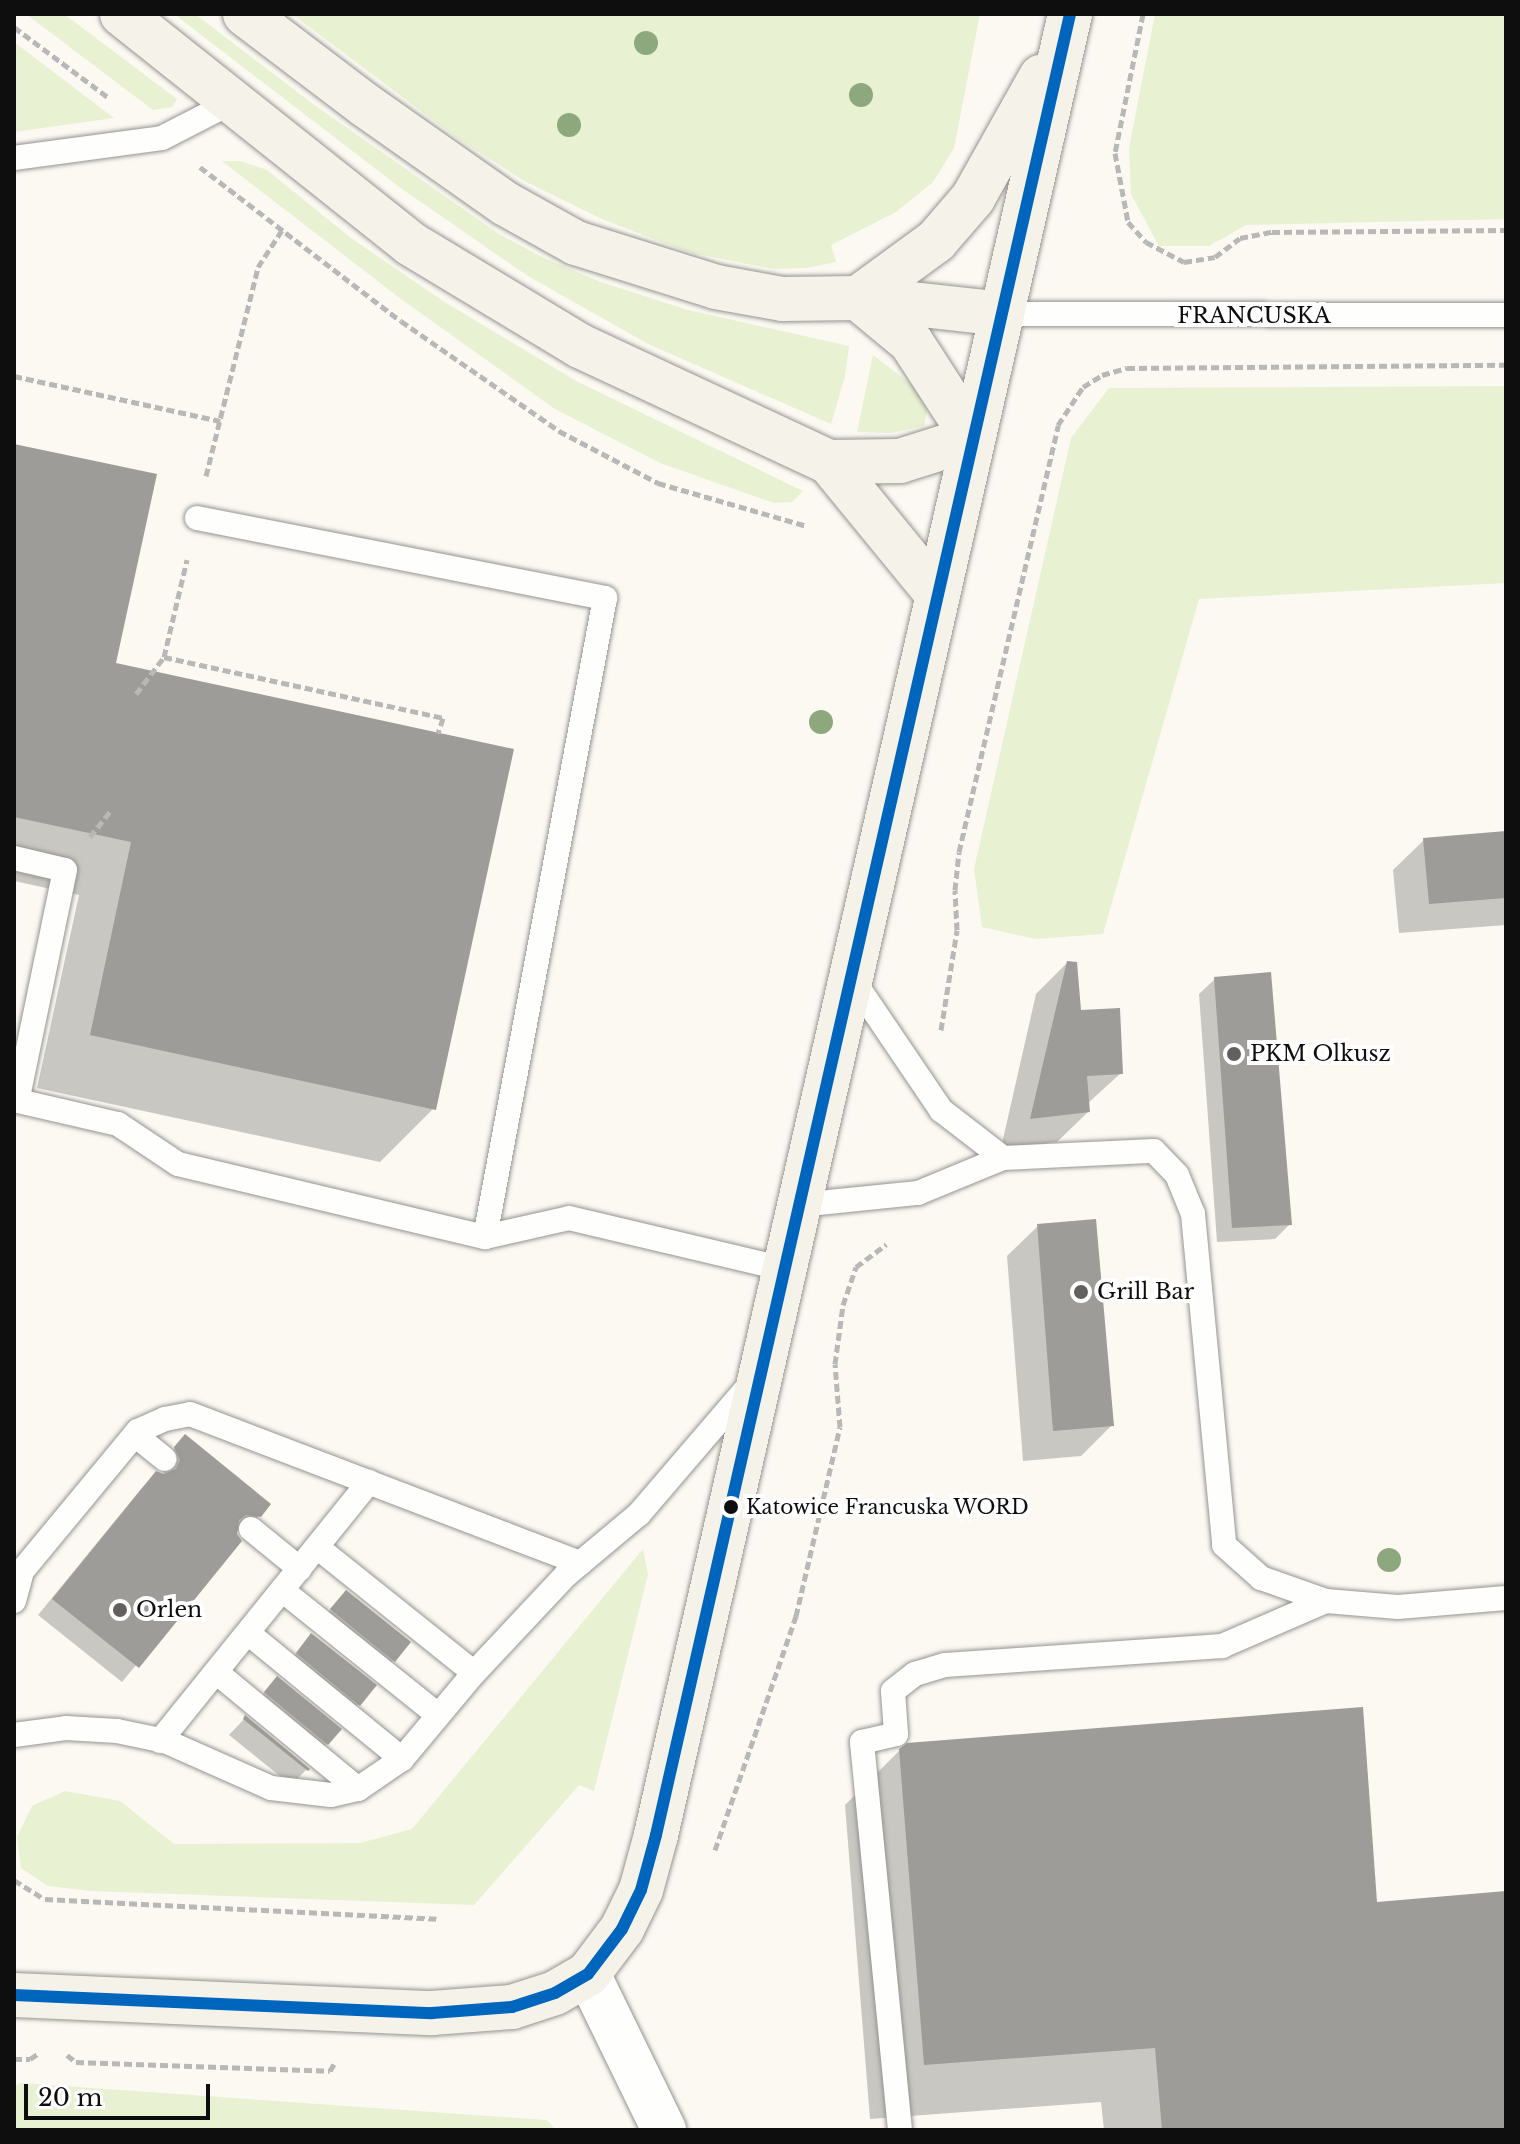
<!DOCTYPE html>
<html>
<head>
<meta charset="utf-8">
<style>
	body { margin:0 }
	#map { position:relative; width:1520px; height:2144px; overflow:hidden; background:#fbf9f2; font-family:"Libre Baskerville",serif }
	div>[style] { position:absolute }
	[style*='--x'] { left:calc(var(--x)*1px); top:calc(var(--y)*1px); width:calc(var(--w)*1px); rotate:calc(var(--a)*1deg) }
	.green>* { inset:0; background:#e8f1d2 }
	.shadow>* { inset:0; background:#0003 }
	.building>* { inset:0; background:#9e9c98 }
	.path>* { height:5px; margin-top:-2.5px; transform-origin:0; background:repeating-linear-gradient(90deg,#b8b8b6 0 8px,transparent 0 12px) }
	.roads { filter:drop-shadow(0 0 2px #959491) drop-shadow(0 0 2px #959491) }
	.lane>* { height:24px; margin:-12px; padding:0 12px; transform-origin:12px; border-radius:12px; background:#fefefd }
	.street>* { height:44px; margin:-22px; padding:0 22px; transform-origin:22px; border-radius:22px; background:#fefefd }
	.secondary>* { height:44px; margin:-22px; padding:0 22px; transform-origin:22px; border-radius:22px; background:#f5f2ea }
	.bus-1>* { height:12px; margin:-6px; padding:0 6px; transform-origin:6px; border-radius:6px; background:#0065bd }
	.trees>* { width:24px; height:24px; margin:-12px; border-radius:50%; background:#8ea87d }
	.dots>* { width:22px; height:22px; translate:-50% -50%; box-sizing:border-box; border:4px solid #fff; border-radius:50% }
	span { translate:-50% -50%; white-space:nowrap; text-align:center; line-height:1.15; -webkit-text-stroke:8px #fff; paint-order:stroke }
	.bus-label { font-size:20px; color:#0e0e0e }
	.left { translate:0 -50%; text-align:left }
	.street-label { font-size:22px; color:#0e0e0e }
	.poi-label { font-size:22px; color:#0e0e0e }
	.frame { position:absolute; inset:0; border:16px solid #0e0e0e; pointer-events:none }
	.scale { position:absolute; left:24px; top:2084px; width:186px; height:36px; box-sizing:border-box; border:4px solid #0e0e0e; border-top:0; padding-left:10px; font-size:24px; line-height:28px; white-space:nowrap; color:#0e0e0e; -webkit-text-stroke:6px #fff; paint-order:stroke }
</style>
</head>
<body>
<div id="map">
	<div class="green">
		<div style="clip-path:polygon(26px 14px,64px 14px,177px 99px,172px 107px,153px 110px)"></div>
		<div style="clip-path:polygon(174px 14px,195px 14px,313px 104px,499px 234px,542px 257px,598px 281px,688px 310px,849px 346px,845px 376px,831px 424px,648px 344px,528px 276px,402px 189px)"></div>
		<div style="clip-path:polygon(292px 14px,980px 14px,954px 148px,933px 182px,896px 212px,831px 245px,836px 262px,807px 268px,773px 269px,688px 252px,604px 220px,526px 182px,457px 138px)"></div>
		<div style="clip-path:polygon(1155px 14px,1506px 14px,1506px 219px,1246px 225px,1209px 246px,1159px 246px,1131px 194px,1129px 148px)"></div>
		<div style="clip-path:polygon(14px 42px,114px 118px,14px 132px)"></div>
		<div style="clip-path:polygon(222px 161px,240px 161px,267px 170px,351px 238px,443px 301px,578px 382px,803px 491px,792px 502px,774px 503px,660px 463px,555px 409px,401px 299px)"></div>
		<div style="clip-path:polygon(873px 355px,916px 388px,927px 410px,924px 426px,891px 433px,857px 432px)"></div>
		<div style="clip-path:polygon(1506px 386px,1506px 583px,1199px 599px,1103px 934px,1036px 939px,982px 927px,974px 869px,1071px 438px,1109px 388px)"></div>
		<div style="clip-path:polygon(643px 1549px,648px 1574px,594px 1791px,579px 1785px,474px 1905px,91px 1891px,48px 1886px,21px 1868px,17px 1837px,32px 1806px,65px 1791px,120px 1801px,174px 1844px,360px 1843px,412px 1829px)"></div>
		<div style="clip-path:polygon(20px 2083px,547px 2120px,556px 2130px,14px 2130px,14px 2088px)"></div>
	</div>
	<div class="shadow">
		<div style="clip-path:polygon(14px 446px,114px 665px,434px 1108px,380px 1162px,37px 1088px,79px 895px,14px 881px)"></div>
		<div style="clip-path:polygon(1506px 833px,1506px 925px,1399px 933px,1393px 870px,1424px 840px)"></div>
		<div style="clip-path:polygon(1067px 963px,1079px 1013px,1121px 1073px,1087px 1104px,1088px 1112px,1057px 1142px,1001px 1148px,1036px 994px)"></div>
		<div style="clip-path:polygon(1215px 979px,1290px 1224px,1275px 1239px,1217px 1242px,1199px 994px)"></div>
		<div style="clip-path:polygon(1038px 1226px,1112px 1425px,1081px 1456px,1023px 1461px,1007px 1256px)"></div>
		<div style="clip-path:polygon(185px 1437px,259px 1516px,243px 1532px,235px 1530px,239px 1541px,122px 1682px,38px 1615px,141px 1489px,156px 1473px,165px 1477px,160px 1464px)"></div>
		<div style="clip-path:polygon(346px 1592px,394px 1660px,379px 1676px,316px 1626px)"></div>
		<div style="clip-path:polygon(312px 1636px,359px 1704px,344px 1719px,282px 1669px)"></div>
		<div style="clip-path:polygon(277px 1679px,327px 1744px,312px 1759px,250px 1708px)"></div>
		<div style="clip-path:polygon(245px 1718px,307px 1769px,291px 1785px,229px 1735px)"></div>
		<div style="clip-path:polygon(900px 1750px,1375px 1904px,1506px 1893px,1506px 2130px,1104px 2130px,1101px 2102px,870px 2119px,845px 1805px)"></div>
	</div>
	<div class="building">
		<div style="clip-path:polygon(14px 444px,157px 474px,116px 663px,514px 749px,436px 1110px,90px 1035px,131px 842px,14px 817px)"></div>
		<div style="clip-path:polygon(1506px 831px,1506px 898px,1429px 904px,1423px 838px)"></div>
		<div style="clip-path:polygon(1067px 961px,1077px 962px,1081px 1010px,1120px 1008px,1123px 1074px,1087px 1076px,1090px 1112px,1030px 1119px)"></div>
		<div style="clip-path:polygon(1271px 972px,1292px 1225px,1232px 1228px,1214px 977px)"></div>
		<div style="clip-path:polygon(1096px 1219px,1114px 1426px,1053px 1431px,1037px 1224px)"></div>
		<div style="clip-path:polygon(185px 1434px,271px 1504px,261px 1517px,246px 1515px,239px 1520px,237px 1534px,242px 1541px,139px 1668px,52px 1599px,156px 1471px,164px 1474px,176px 1469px,180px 1460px,174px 1447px)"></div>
		<div style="clip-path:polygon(346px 1590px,411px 1642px,395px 1662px,330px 1609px)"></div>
		<div style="clip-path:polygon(311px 1633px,377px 1685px,360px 1706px,296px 1653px)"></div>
		<div style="clip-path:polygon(277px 1676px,342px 1729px,328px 1745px,264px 1692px)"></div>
		<div style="clip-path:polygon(1363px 1707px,1377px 1902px,1506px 1891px,1506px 2130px,1162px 2130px,1155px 2048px,924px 2065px,899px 1749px,907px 1743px)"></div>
		<div style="clip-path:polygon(245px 1715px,310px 1769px,308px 1771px,243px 1719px)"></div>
	</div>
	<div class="path">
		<div style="--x:1143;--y:14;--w:142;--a:101.4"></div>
		<div style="--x:1115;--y:153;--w:70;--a:79.3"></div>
		<div style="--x:1128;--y:222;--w:27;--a:48"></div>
		<div style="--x:1146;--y:242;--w:43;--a:27.8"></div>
		<div style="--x:1184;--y:262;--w:31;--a:-9"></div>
		<div style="--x:1215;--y:257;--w:31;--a:-37"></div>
		<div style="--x:1240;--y:238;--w:33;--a:-11"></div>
		<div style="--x:1272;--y:232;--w:234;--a:-0.5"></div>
		<div style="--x:14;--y:27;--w:119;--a:36.8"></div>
		<div style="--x:200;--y:167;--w:253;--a:37.5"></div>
		<div style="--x:401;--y:321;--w:193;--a:34.8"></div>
		<div style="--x:559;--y:431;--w:112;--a:27.7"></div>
		<div style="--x:658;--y:483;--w:155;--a:16.1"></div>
		<div style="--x:14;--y:376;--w:211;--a:12.3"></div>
		<div style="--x:206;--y:476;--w:215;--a:-76"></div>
		<div style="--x:258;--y:267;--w:44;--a:-57"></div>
		<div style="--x:164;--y:657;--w:286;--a:12.3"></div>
		<div style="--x:443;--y:718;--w:16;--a:108"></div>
		<div style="--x:136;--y:694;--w:46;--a:-52.9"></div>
		<div style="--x:164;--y:657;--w:100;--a:-76.7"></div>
		<div style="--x:90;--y:837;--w:33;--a:-52"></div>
		<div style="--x:941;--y:1030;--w:101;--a:-80.9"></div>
		<div style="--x:957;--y:930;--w:40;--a:-92.9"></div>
		<div style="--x:955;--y:890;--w:38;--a:-84"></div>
		<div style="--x:959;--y:852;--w:438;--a:-76.9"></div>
		<div style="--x:1058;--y:425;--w:45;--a:-56.7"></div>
		<div style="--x:1083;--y:387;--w:22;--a:-32"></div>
		<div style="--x:1102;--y:375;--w:26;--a:-16"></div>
		<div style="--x:1127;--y:368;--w:379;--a:-0.5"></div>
		<div style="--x:715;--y:1850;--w:248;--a:-70.9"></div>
		<div style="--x:796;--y:1616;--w:194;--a:-76.9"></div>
		<div style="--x:840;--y:1427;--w:63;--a:-94.5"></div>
		<div style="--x:835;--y:1364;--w:60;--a:-82.3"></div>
		<div style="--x:843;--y:1305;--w:40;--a:-71.1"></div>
		<div style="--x:856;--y:1267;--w:38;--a:-37"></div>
		<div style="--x:14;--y:1880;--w:36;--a:32"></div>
		<div style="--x:45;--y:1899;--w:392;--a:2.9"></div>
		<div style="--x:67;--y:2055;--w:11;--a:38"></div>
		<div style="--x:76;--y:2062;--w:254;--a:2"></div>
		<div style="--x:330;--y:2071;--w:8;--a:-60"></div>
		<div style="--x:14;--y:2059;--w:16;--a:0"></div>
		<div style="--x:30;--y:2059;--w:11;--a:-34"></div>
	</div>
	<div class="roads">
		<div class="lane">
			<div style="--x:14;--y:158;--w:149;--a:-7.7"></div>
			<div style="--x:162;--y:138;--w:81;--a:-27.2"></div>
			<div style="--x:1002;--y:314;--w:504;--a:0.11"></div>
			<div style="--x:197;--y:518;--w:416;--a:11.1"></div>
			<div style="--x:605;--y:598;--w:650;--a:100.64"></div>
			<div style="--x:14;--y:858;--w:52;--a:13.2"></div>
			<div style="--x:65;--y:870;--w:236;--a:101.7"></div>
			<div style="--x:851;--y:977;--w:161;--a:55.9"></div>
			<div style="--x:941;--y:1110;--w:78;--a:37.7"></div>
			<div style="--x:14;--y:1100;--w:107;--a:13"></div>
			<div style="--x:118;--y:1124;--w:72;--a:33.7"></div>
			<div style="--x:178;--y:1164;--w:316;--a:13.4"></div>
			<div style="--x:485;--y:1237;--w:86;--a:-12.7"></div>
			<div style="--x:569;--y:1218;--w:221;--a:13.3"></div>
			<div style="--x:799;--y:1205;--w:120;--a:-5.8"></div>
			<div style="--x:918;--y:1193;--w:92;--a:-22.4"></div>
			<div style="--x:1003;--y:1158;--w:151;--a:-2.7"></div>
			<div style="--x:1154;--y:1151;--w:33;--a:46"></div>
			<div style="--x:1177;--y:1175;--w:42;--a:67.7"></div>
			<div style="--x:1193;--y:1214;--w:332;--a:84.6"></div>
			<div style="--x:1224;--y:1545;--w:50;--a:41.7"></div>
			<div style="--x:1261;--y:1578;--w:69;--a:19.5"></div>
			<div style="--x:1326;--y:1601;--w:72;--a:4.8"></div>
			<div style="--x:1398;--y:1607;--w:108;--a:-4.8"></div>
			<div style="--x:135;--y:1435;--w:38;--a:39"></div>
			<div style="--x:251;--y:1529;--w:63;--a:39.2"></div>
			<div style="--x:317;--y:1547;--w:201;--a:38.7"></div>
			<div style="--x:282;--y:1590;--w:200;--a:38.7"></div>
			<div style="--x:14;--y:1601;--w:31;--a:-75"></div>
			<div style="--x:22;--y:1571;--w:182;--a:-50.4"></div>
			<div style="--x:138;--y:1431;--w:30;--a:-24"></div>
			<div style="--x:165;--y:1419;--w:25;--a:-11"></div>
			<div style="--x:190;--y:1414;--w:418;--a:20.9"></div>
			<div style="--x:248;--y:1633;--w:199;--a:39.3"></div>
			<div style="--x:216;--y:1672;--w:184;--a:39.5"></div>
			<div style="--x:14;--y:1735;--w:52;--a:-7.7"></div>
			<div style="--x:66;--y:1728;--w:51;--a:3.4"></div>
			<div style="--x:117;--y:1731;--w:49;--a:11.8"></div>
			<div style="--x:165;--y:1741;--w:116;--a:23.9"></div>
			<div style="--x:271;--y:1788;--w:60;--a:6.7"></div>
			<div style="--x:331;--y:1795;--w:28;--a:-13"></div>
			<div style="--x:358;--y:1789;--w:53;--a:-34.3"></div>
			<div style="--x:402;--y:1759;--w:112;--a:-50.1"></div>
			<div style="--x:474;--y:1673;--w:134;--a:-46.8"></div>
			<div style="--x:566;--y:1575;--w:95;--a:-39.9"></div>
			<div style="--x:639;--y:1514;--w:174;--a:-49.4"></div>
			<div style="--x:160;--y:1741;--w:333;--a:-51.1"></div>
			<div style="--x:900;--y:2130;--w:390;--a:-95.6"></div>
			<div style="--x:862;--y:1742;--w:35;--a:-13"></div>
			<div style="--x:896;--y:1734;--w:43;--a:-94"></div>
			<div style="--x:893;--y:1691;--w:28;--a:-38"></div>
			<div style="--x:915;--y:1674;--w:31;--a:-17"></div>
			<div style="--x:945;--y:1665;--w:278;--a:-3.9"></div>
			<div style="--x:1222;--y:1646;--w:113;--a:-23.4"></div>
		</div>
		<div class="street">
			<div style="--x:588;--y:1974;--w:174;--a:64"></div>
		</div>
		<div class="secondary">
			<div style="--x:122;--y:14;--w:369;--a:38.5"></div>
			<div style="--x:411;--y:244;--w:197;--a:31.1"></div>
			<div style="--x:580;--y:346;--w:275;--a:25"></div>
			<div style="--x:829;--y:462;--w:71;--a:-0.8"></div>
			<div style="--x:900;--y:461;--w:77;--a:-17.5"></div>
			<div style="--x:245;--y:14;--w:151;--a:37.2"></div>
			<div style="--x:365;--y:105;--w:172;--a:35.1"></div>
			<div style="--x:506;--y:204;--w:80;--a:29.1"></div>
			<div style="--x:576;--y:243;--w:147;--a:17.4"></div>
			<div style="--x:716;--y:287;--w:68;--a:10.2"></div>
			<div style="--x:783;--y:299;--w:75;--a:-0.8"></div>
			<div style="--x:858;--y:298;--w:97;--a:-36.2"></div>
			<div style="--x:936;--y:241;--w:57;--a:-49.3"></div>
			<div style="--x:973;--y:198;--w:139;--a:-60.7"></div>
			<div style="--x:858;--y:298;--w:69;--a:39.7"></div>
			<div style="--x:911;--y:342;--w:114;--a:57.1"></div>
			<div style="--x:858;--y:298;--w:145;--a:6.3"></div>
			<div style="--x:829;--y:462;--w:172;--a:50.7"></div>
			<div style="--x:14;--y:1995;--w:418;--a:2.5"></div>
			<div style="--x:432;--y:2013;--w:80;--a:-4.3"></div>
			<div style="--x:512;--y:2007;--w:45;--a:-18"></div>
			<div style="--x:555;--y:1993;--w:38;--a:-30"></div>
			<div style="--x:588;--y:1974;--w:56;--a:-52.9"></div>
			<div style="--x:622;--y:1929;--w:43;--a:-64"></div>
			<div style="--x:641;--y:1890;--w:57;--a:-74.7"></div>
			<div style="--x:656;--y:1835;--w:1867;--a:-77.19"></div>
		</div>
	</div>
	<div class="bus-1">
		<div style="--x:14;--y:1995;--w:418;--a:2.5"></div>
		<div style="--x:432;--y:2013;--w:80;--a:-4.3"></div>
		<div style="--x:512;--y:2007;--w:45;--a:-18"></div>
		<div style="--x:555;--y:1993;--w:38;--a:-30"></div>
		<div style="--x:588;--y:1974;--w:56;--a:-52.9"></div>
		<div style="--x:622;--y:1929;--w:43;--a:-64"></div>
		<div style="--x:641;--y:1890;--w:57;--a:-74.7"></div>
		<div style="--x:656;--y:1835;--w:1867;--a:-77.19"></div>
	</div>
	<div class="trees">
		<div style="left:646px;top:43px"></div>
		<div style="left:861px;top:95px"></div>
		<div style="left:569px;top:125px"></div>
		<div style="left:821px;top:722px"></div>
		<div style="left:1389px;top:1560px"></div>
	</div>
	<div class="dots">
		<div style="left:1234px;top:1054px;background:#61605e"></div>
		<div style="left:1081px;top:1292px;background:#61605e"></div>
		<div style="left:731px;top:1507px;background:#0e0e0e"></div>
		<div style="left:120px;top:1610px;background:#61605e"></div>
	</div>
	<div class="bus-label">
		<span class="left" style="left:746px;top:1507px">Katowice Francuska WORD</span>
	</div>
	<div class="street-label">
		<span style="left:1254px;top:316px">FRANCUSKA</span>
	</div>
	<div class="poi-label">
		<span class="left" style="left:1250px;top:1054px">PKM Olkusz</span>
		<span class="left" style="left:1097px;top:1292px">Grill Bar</span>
		<span class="left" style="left:136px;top:1610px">Orlen</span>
	</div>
	<div class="frame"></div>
	<div class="scale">20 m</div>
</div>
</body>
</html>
